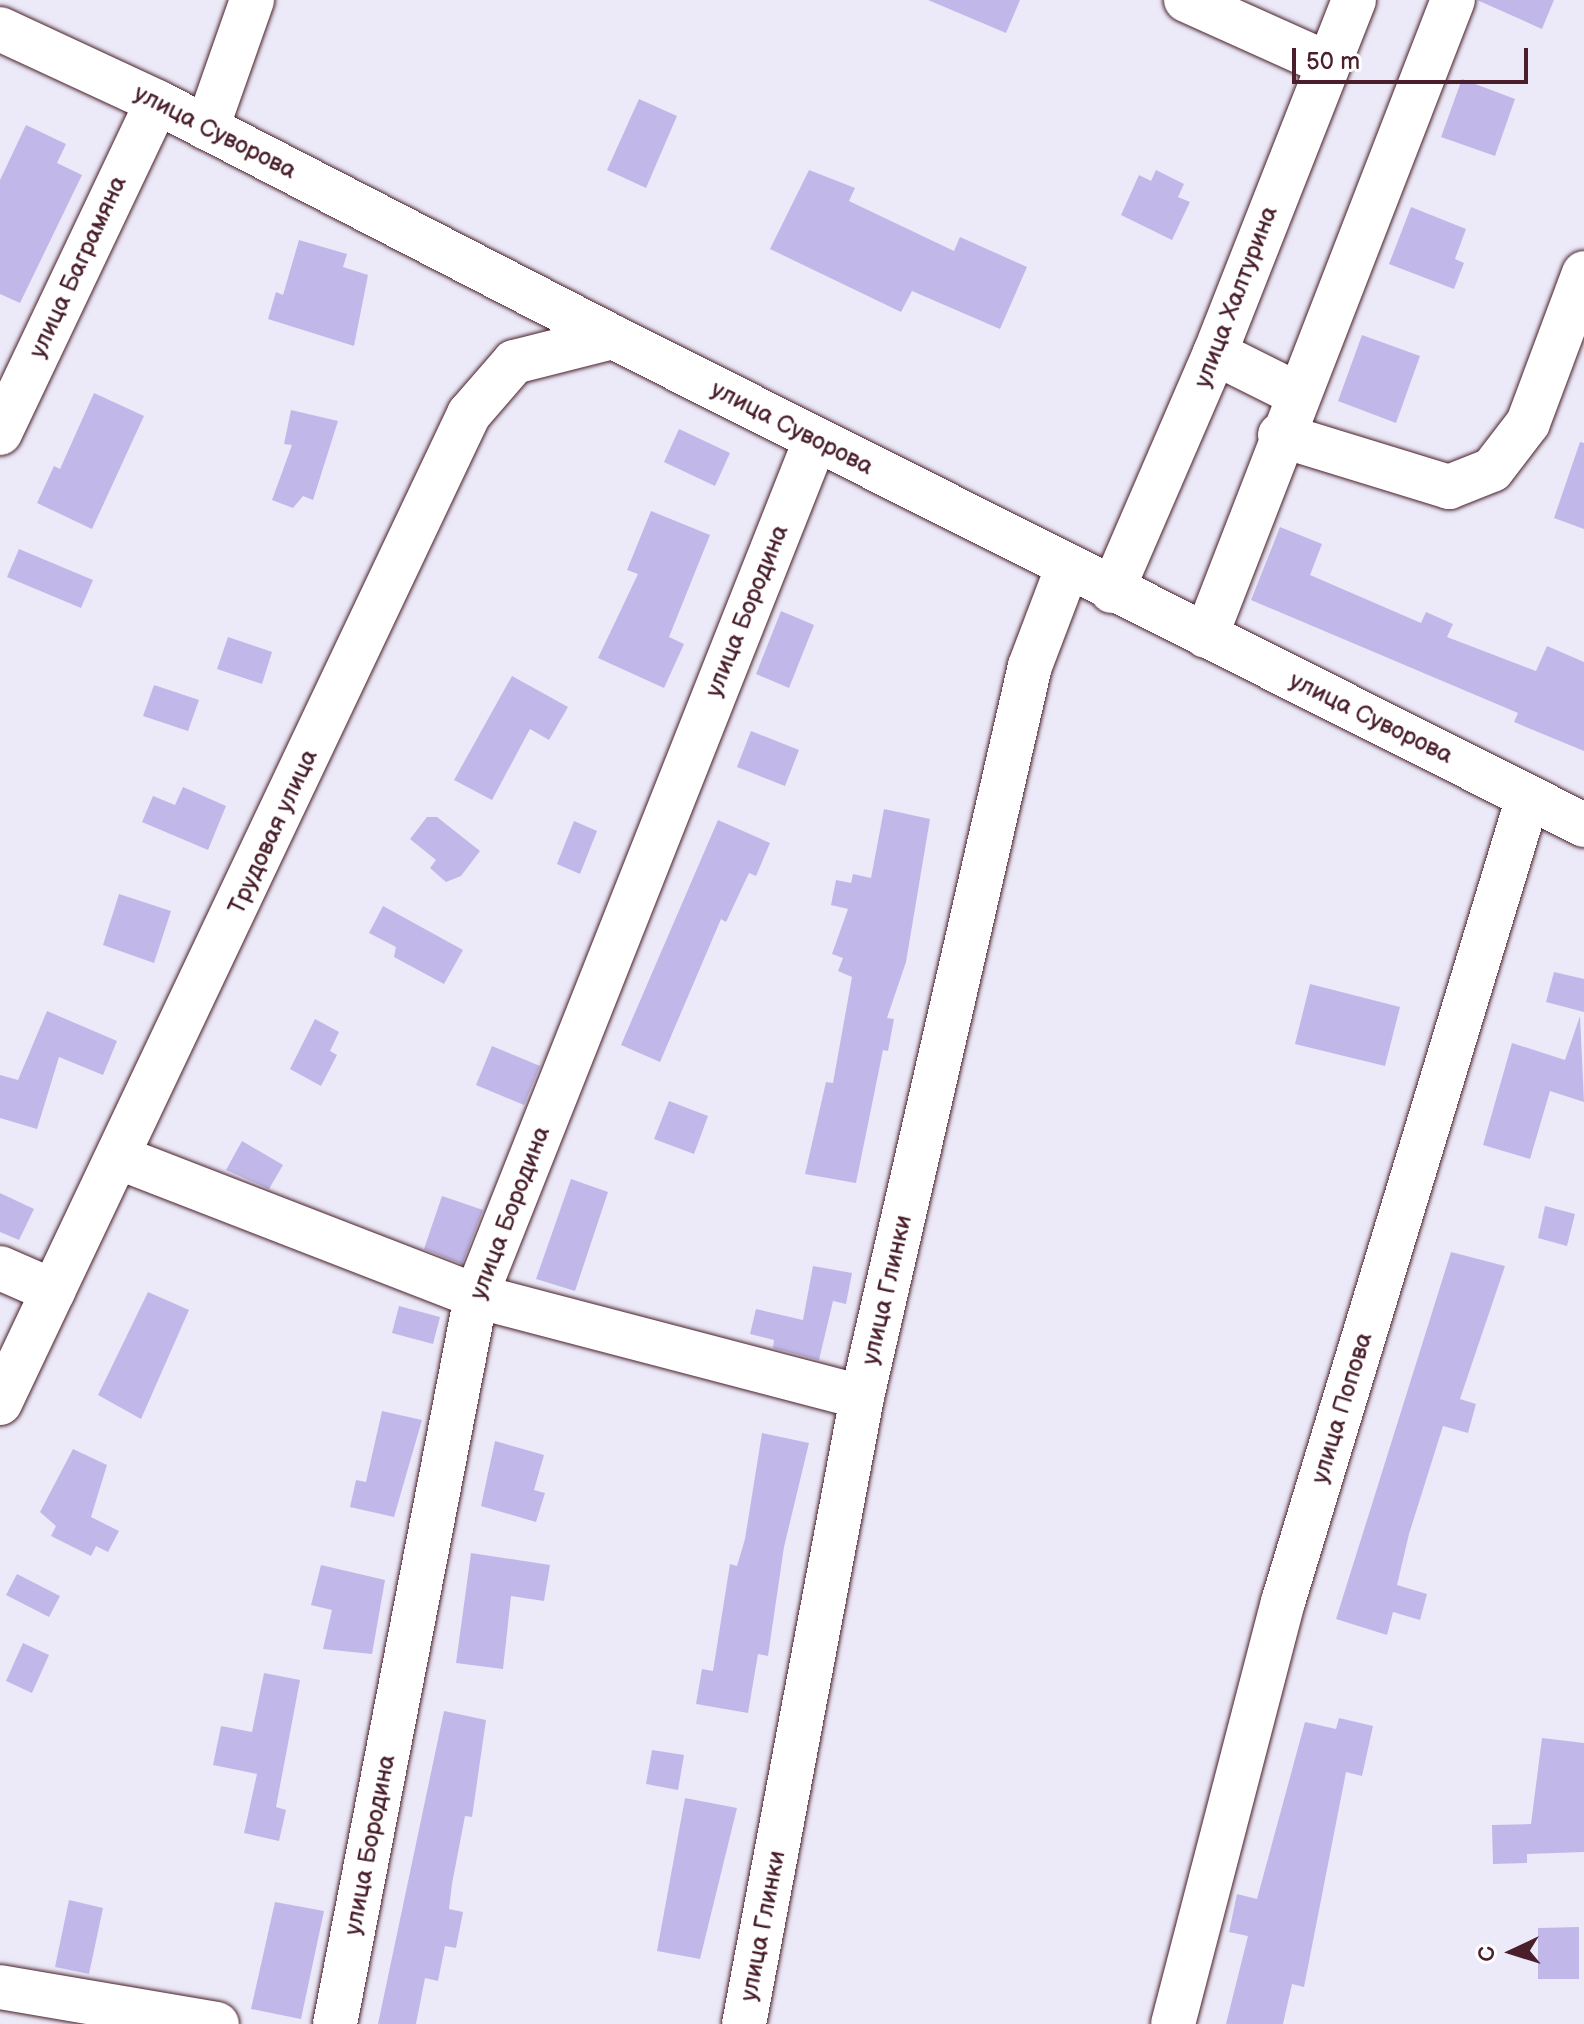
<!DOCTYPE html>
<html>
<head>
<meta charset="utf-8">
<style>
	body { margin:0 }
	#map { position:relative; width:1584px; height:2024px; overflow:hidden; background:#eceaf8; font-family:"Balsamiq Sans",sans-serif }
	div>[style] { position:absolute }
	[style*='--x'] { left:calc(var(--x)*1px); top:calc(var(--y)*1px); width:calc(var(--w)*1px); rotate:calc(var(--a)*1deg) }
	.building>* { inset:0; background:#c1b8e9 }
	.roads { filter:drop-shadow(0 0 2px #4a1f2b) drop-shadow(0 0 2px #4a1f2b) }
	.minor>* { height:44px; margin:-22px; padding:0 22px; transform-origin:22px; border-radius:22px; background:#fff }
	.major>* { height:44px; margin:-22px; padding:0 22px; transform-origin:22px; border-radius:22px; background:#fff }
	span { translate:-50% -50%; white-space:nowrap; text-align:center; line-height:1.15; -webkit-text-stroke:8px #fff; paint-order:stroke }
	.street-label { font-size:24px; color:#4a1f2b }
	.north { position:absolute; left:1472px; top:1912px; width:80px; height:80px; -webkit-text-stroke:6px #fff; paint-order:stroke; rotate:266deg; font-size:22px; font-weight:700; line-height:32px; text-align:center; color:#4a1f2b }
	.north::after { content:''; display:block; margin:auto; width:28px; height:36px; background:#4a1f2b; clip-path:polygon(50% 0,100% 100%,50% 72%,0 100%) }
	.scale { position:absolute; left:1292px; top:48px; width:236px; height:36px; box-sizing:border-box; border:4px solid #4a1f2b; border-top:0; padding-left:10px; font-size:24px; line-height:28px; white-space:nowrap; color:#4a1f2b; -webkit-text-stroke:6px #fff; paint-order:stroke }
</style>
</head>
<body>
<div id="map">
	<div class="building">
		<div style="clip-path:polygon(928px 0,1020px 0,1006px 33px)"></div>
		<div style="clip-path:polygon(1477px 0,1554px 0,1542px 29px)"></div>
		<div style="clip-path:polygon(1462px 79px,1515px 99px,1495px 156px,1441px 137px)"></div>
		<div style="clip-path:polygon(639px 99px,677px 116px,646px 188px,607px 170px)"></div>
		<div style="clip-path:polygon(26px 125px,66px 144px,57px 163px,82px 175px,20px 303px,0 294px,0 180px)"></div>
		<div style="clip-path:polygon(809px 170px,855px 188px,849px 201px,954px 251px,960px 237px,1027px 267px,1000px 329px,912px 291px,901px 312px,770px 249px)"></div>
		<div style="clip-path:polygon(1156px 170px,1184px 184px,1178px 197px,1190px 202px,1172px 240px,1121px 215px,1139px 175px,1151px 181px)"></div>
		<div style="clip-path:polygon(1411px 207px,1466px 229px,1455px 259px,1464px 263px,1454px 289px,1389px 264px)"></div>
		<div style="clip-path:polygon(299px 240px,347px 254px,343px 267px,368px 275px,354px 346px,268px 319px,276px 292px,283px 295px)"></div>
		<div style="clip-path:polygon(1362px 335px,1420px 356px,1396px 423px,1338px 401px)"></div>
		<div style="clip-path:polygon(94px 393px,144px 416px,92px 529px,37px 503px,54px 466px,60px 469px)"></div>
		<div style="clip-path:polygon(291px 410px,338px 421px,313px 500px,303px 496px,293px 508px,272px 500px,292px 445px,284px 444px)"></div>
		<div style="clip-path:polygon(679px 429px,730px 453px,715px 486px,664px 462px)"></div>
		<div style="clip-path:polygon(1580px 442px,1584px 443px,1584px 529px,1554px 518px)"></div>
		<div style="clip-path:polygon(651px 511px,710px 535px,669px 637px,684px 644px,664px 688px,598px 658px,638px 574px,627px 570px)"></div>
		<div style="clip-path:polygon(1280px 527px,1322px 544px,1310px 575px,1421px 623px,1426px 612px,1453px 624px,1447px 637px,1536px 671px,1547px 646px,1584px 662px,1584px 751px,1514px 722px,1518px 713px,1251px 600px)"></div>
		<div style="clip-path:polygon(19px 549px,93px 580px,81px 608px,7px 577px)"></div>
		<div style="clip-path:polygon(781px 611px,814px 625px,789px 688px,756px 674px)"></div>
		<div style="clip-path:polygon(228px 637px,272px 652px,262px 684px,217px 669px)"></div>
		<div style="clip-path:polygon(512px 676px,568px 707px,549px 740px,530px 729px,492px 800px,454px 780px)"></div>
		<div style="clip-path:polygon(154px 685px,199px 700px,188px 731px,143px 716px)"></div>
		<div style="clip-path:polygon(751px 731px,799px 750px,785px 786px,737px 767px)"></div>
		<div style="clip-path:polygon(183px 787px,226px 806px,208px 850px,142px 822px,153px 796px,175px 805px)"></div>
		<div style="clip-path:polygon(884px 809px,930px 819px,906px 962px,887px 1018px,894px 1019px,888px 1051px,883px 1050px,856px 1183px,805px 1174px,826px 1082px,833px 1083px,852px 977px,838px 971px,843px 958px,832px 954px,848px 909px,831px 905px,836px 880px,851px 883px,853px 874px,871px 878px)"></div>
		<div style="clip-path:polygon(427px 817px,437px 817px,480px 851px,461px 876px,446px 882px,430px 868px,436px 860px,410px 839px)"></div>
		<div style="clip-path:polygon(718px 820px,770px 843px,756px 876px,749px 873px,726px 922px,721px 919px,660px 1062px,621px 1045px)"></div>
		<div style="clip-path:polygon(574px 821px,597px 831px,580px 874px,557px 864px)"></div>
		<div style="clip-path:polygon(119px 894px,171px 911px,154px 963px,103px 945px)"></div>
		<div style="clip-path:polygon(383px 906px,463px 950px,444px 984px,394px 957px,396px 947px,369px 933px)"></div>
		<div style="clip-path:polygon(1554px 972px,1584px 979px,1584px 1012px,1546px 1002px)"></div>
		<div style="clip-path:polygon(1310px 984px,1400px 1007px,1385px 1066px,1295px 1044px)"></div>
		<div style="clip-path:polygon(47px 1011px,117px 1041px,103px 1075px,59px 1057px,37px 1129px,0 1118px,0 1075px,18px 1080px)"></div>
		<div style="clip-path:polygon(1580px 1016px,1584px 1102px,1550px 1091px,1530px 1159px,1483px 1145px,1512px 1043px,1565px 1060px)"></div>
		<div style="clip-path:polygon(315px 1019px,339px 1032px,330px 1051px,337px 1055px,321px 1086px,290px 1069px)"></div>
		<div style="clip-path:polygon(492px 1046px,540px 1066px,524px 1105px,476px 1085px)"></div>
		<div style="clip-path:polygon(669px 1101px,708px 1116px,694px 1154px,654px 1139px)"></div>
		<div style="clip-path:polygon(242px 1141px,283px 1165px,269px 1189px,226px 1170px)"></div>
		<div style="clip-path:polygon(571px 1179px,608px 1192px,575px 1291px,536px 1279px)"></div>
		<div style="clip-path:polygon(0 1193px,34px 1209px,19px 1240px,0 1232px)"></div>
		<div style="clip-path:polygon(442px 1196px,483px 1210px,462px 1264px,424px 1249px)"></div>
		<div style="clip-path:polygon(1545px 1206px,1575px 1214px,1567px 1246px,1538px 1238px)"></div>
		<div style="clip-path:polygon(1451px 1252px,1505px 1266px,1460px 1399px,1476px 1404px,1468px 1433px,1443px 1426px,1409px 1534px,1397px 1585px,1427px 1594px,1420px 1620px,1393px 1612px,1387px 1635px,1336px 1619px)"></div>
		<div style="clip-path:polygon(813px 1266px,852px 1273px,846px 1304px,833px 1301px,819px 1360px,773px 1348px,774px 1340px,750px 1334px,756px 1309px,803px 1320px)"></div>
		<div style="clip-path:polygon(148px 1292px,189px 1310px,141px 1419px,98px 1395px)"></div>
		<div style="clip-path:polygon(399px 1306px,440px 1317px,433px 1344px,392px 1333px)"></div>
		<div style="clip-path:polygon(382px 1411px,422px 1420px,394px 1517px,350px 1507px,356px 1480px,366px 1482px)"></div>
		<div style="clip-path:polygon(762px 1433px,809px 1443px,784px 1547px,768px 1656px,758px 1654px,748px 1713px,696px 1704px,702px 1669px,713px 1671px,730px 1564px,737px 1566px,745px 1539px)"></div>
		<div style="clip-path:polygon(495px 1441px,544px 1455px,534px 1490px,545px 1493px,536px 1522px,481px 1506px)"></div>
		<div style="clip-path:polygon(73px 1449px,107px 1465px,91px 1517px,119px 1531px,108px 1552px,96px 1546px,91px 1556px,51px 1536px,56px 1526px,40px 1512px)"></div>
		<div style="clip-path:polygon(471px 1553px,550px 1565px,544px 1601px,511px 1596px,503px 1669px,456px 1663px)"></div>
		<div style="clip-path:polygon(321px 1565px,385px 1580px,372px 1654px,323px 1649px,332px 1610px,311px 1605px)"></div>
		<div style="clip-path:polygon(17px 1574px,60px 1596px,49px 1617px,6px 1595px)"></div>
		<div style="clip-path:polygon(23px 1643px,49px 1655px,32px 1693px,6px 1681px)"></div>
		<div style="clip-path:polygon(264px 1673px,300px 1680px,276px 1807px,286px 1810px,279px 1841px,244px 1833px,257px 1774px,213px 1765px,221px 1726px,252px 1732px)"></div>
		<div style="clip-path:polygon(444px 1711px,486px 1720px,472px 1817px,465px 1816px,452px 1884px,449px 1909px,463px 1912px,456px 1948px,445px 1946px,438px 1981px,425px 1978px,416px 2024px,378px 2024px)"></div>
		<div style="clip-path:polygon(1339px 1718px,1373px 1726px,1362px 1776px,1346px 1772px,1304px 1987px,1292px 1984px,1283px 2024px,1226px 2024px,1248px 1936px,1229px 1932px,1237px 1894px,1257px 1899px,1305px 1722px,1336px 1729px)"></div>
		<div style="clip-path:polygon(1542px 1738px,1584px 1743px,1584px 1852px,1527px 1854px,1527px 1863px,1493px 1864px,1492px 1825px,1531px 1824px)"></div>
		<div style="clip-path:polygon(652px 1750px,684px 1755px,678px 1790px,646px 1784px)"></div>
		<div style="clip-path:polygon(685px 1798px,737px 1808px,700px 1959px,657px 1951px)"></div>
		<div style="clip-path:polygon(69px 1900px,103px 1908px,89px 1974px,55px 1967px)"></div>
		<div style="clip-path:polygon(275px 1902px,324px 1911px,301px 2019px,251px 2009px)"></div>
		<div style="clip-path:polygon(1579px 1927px,1579px 1979px,1538px 1979px,1538px 1928px)"></div>
	</div>
	<div class="roads">
		<div class="minor">
			<div style="--x:1186;--y:0;--w:154;--a:24.2"></div>
			<div style="--x:0;--y:29;--w:173;--a:24.9"></div>
			<div style="--x:157;--y:102;--w:513;--a:27.26"></div>
			<div style="--x:207;--y:128;--w:136;--a:-70.6"></div>
			<div style="--x:1215;--y:353;--w:89;--a:26.6"></div>
			<div style="--x:0;--y:433;--w:366;--a:-64.6"></div>
			<div style="--x:1280;--y:435;--w:177;--a:17.1"></div>
			<div style="--x:1449;--y:487;--w:46;--a:-21.6"></div>
			<div style="--x:1492;--y:470;--w:59;--a:-52.5"></div>
			<div style="--x:1528;--y:423;--w:160;--a:-69.5"></div>
			<div style="--x:1112;--y:591;--w:259;--a:-66.6"></div>
			<div style="--x:1215;--y:353;--w:379;--a:-68.5"></div>
			<div style="--x:1206;--y:636;--w:682;--a:-68.78"></div>
			<div style="--x:120;--y:1158;--w:382;--a:21.2"></div>
			<div style="--x:476;--y:1296;--w:399;--a:14.7"></div>
			<div style="--x:0;--y:1268;--w:58;--a:23.5"></div>
			<div style="--x:0;--y:1987;--w:220;--a:9.7"></div>
			<div style="--x:335;--y:2024;--w:742;--a:-79.04"></div>
			<div style="--x:476;--y:1296;--w:920;--a:-68.37"></div>
			<div style="--x:744;--y:2024;--w:638;--a:-79.34"></div>
			<div style="--x:862;--y:1397;--w:750;--a:-77.06"></div>
			<div style="--x:1030;--y:666;--w:107;--a:-69.2"></div>
			<div style="--x:1173;--y:2024;--w:436;--a:-75.4"></div>
			<div style="--x:1283;--y:1602;--w:841;--a:-73.07"></div>
		</div>
		<div class="major">
			<div style="--x:0;--y:1403;--w:1095;--a:-64.63"></div>
			<div style="--x:469;--y:414;--w:69;--a:-49.1"></div>
			<div style="--x:514;--y:362;--w:102;--a:-14.2"></div>
			<div style="--x:613;--y:337;--w:1087;--a:26.68"></div>
		</div>
	</div>
	<div class="street-label">
		<span style="left:215px;top:132px;rotate:27deg">улица Суворова</span>
		<span style="left:78px;top:267px;rotate:-65deg">улица Баграмяна</span>
		<span style="left:1236px;top:297px;rotate:-69deg">улица Халтурина</span>
		<span style="left:792px;top:428px;rotate:27deg">улица Суворова</span>
		<span style="left:747px;top:611px;rotate:-68deg">улица Бородина</span>
		<span style="left:1371px;top:718px;rotate:26deg">улица Суворова</span>
		<span style="left:273px;top:832px;rotate:-65deg">Трудовая улица</span>
		<span style="left:510px;top:1213px;rotate:-69deg">улица Бородина</span>
		<span style="left:887px;top:1290px;rotate:-77deg">улица Глинки</span>
		<span style="left:1342px;top:1408px;rotate:-73deg">улица Попова</span>
		<span style="left:370px;top:1845px;rotate:-79deg">улица Бородина</span>
		<span style="left:763px;top:1926px;rotate:-79deg">улица Глинки</span>
	</div>
	<div class="north">С</div>
	<div class="scale">50 m</div>
</div>
</body>
</html>
